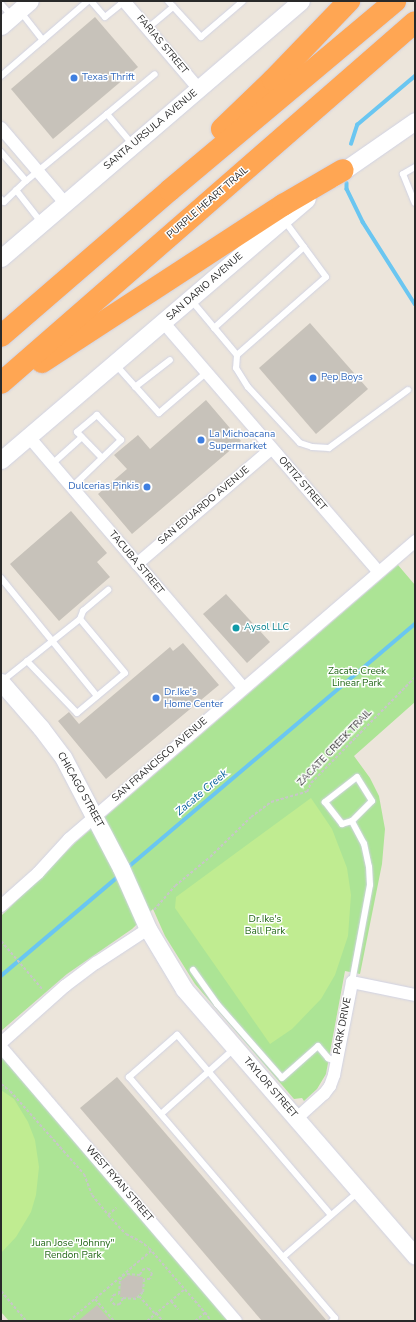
<!DOCTYPE html>
<html>
<head>
<meta charset="utf-8">
<style>
	body { margin:0 }
	#map { position:relative; width:416px; height:1322px; overflow:hidden; background:#ece5db; font-family:"Nunito Sans",sans-serif }
	div>[style] { position:absolute }
	[style*='--x'] { left:calc(var(--x)*1px); top:calc(var(--y)*1px); width:calc(var(--w)*1px); rotate:calc(var(--a)*1deg) }
	.green>* { inset:0; background:#ace495 }
	.pitch>* { inset:0; background:#c0ec91 }
	.stream>* { height:3.5px; margin:-1.75px; padding:0 1.75px; transform-origin:1.75px; border-radius:1.75px; background:#6ac6f1 }
	.building>* { inset:0; background:#c7c2ba }
	.path>* { height:2px; margin-top:-1px; transform-origin:0; background:repeating-linear-gradient(90deg,#c7c7c7 0 3px,transparent 0 5px) }
	.roads { filter:drop-shadow(0 0 1px #d0d2e3) drop-shadow(0 0 1px #d0d2e3) }
	.lane>* { height:6px; margin:-3px; padding:0 3px; transform-origin:3px; border-radius:3px; background:#fff }
	.street>* { height:12px; margin:-6px; padding:0 6px; transform-origin:6px; border-radius:6px; background:#fff }
	.secondary>* { height:17px; margin:-8.5px; padding:0 8.5px; transform-origin:8.5px; border-radius:8.5px; background:#fff }
	.highway>* { height:22px; margin:-11px; padding:0 11px; transform-origin:11px; border-radius:11px; background:#ffa653 }
	.dots>* { width:11px; height:11px; translate:-50% -50%; box-sizing:border-box; border:2px solid #fff; border-radius:50% }
	span { translate:-50% -50%; white-space:nowrap; text-align:center; line-height:1.15; -webkit-text-stroke:3px #fff; paint-order:stroke }
	.street-label { font-size:10px; color:#292929 }
	.shop-label { font-size:10px; color:#366cbe }
	.left { translate:0 -50%; text-align:left }
	.right { translate:-100% -50%; text-align:right }
	.culture-label { font-size:10px; color:#0d838f }
	.park-label { font-size:10px; color:#246818 }
	.water-label { font-size:11px; color:#0a629d; font-style:italic }
	.frame { position:absolute; inset:0; border:2px solid #292929; pointer-events:none }
</style>
</head>
<body>
<div id="map">
	<div class="green">
		<div style="clip-path:polygon(398px 565px,415px 585px,415px 702px,354px 756px,370px 778px,379px 796px,385px 829px,382px 864px,360px 974px,345px 971px,326px 1074px,317px 1089px,304px 1101px,302px 1098px,294px 1099px,195px 984px,165px 936px,153px 909px,132px 929px,67px 974px,1px 1031px,1px 916px,76px 842px)"></div>
		<div style="clip-path:polygon(1px 1058px,4px 1059px,231px 1321px,9px 1321px,1px 1312px)"></div>
	</div>
	<div class="pitch">
		<div style="clip-path:polygon(311px 798px,332px 829px,347px 868px,351px 895px,348px 936px,335px 975px,321px 999px,292px 1029px,270px 1044px,175px 908px,176px 897px)"></div>
		<div style="clip-path:polygon(1px 1090px,14px 1099px,28px 1122px,35px 1140px,39px 1167px,36px 1195px,31px 1212px,16px 1237px,1px 1253px)"></div>
	</div>
	<div class="stream">
		<div style="--x:351;--y:144;--w:20;--a:-72"></div>
		<div style="--x:357;--y:125;--w:76;--a:-40.2"></div>
		<div style="--x:347;--y:183;--w:6;--a:90"></div>
		<div style="--x:347;--y:189;--w:37;--a:64"></div>
		<div style="--x:363;--y:222;--w:97;--a:57.6"></div>
		<div style="--x:126;--y:869;--w:379;--a:-40.3"></div>
		<div style="--x:1;--y:976;--w:155;--a:-40.3"></div>
	</div>
	<div class="building">
		<div style="clip-path:polygon(95px 17px,138px 67px,53px 139px,11px 89px)"></div>
		<div style="clip-path:polygon(310px 323px,368px 389px,316px 434px,259px 368px)"></div>
		<div style="clip-path:polygon(206px 400px,241px 441px,132px 534px,98px 494px,127px 469px,114px 455px,138px 435px,150px 449px)"></div>
		<div style="clip-path:polygon(71px 511px,107px 553px,97px 562px,110px 577px,59px 621px,10px 564px)"></div>
		<div style="clip-path:polygon(226px 594px,270px 642px,247px 663px,203px 614px)"></div>
		<div style="clip-path:polygon(183px 643px,219px 685px,106px 779px,58px 721px,69px 712px,79px 724px,170px 647px,173px 651px)"></div>
		<div style="clip-path:polygon(117px 1077px,327px 1321px,262px 1321px,80px 1108px)"></div>
		<div style="clip-path:polygon(128px 1275px,143px 1277px,142px 1292px,135px 1298px,120px 1297px,121px 1281px)"></div>
		<div style="clip-path:polygon(97px 1305px,111px 1321px,78px 1321px)"></div>
	</div>
	<div class="path">
		<div style="--x:154;--y:910;--w:32;--a:-49"></div>
		<div style="--x:175;--y:886;--w:45;--a:-39.6"></div>
		<div style="--x:210;--y:857;--w:57;--a:-44.3"></div>
		<div style="--x:251;--y:817;--w:25;--a:-37"></div>
		<div style="--x:271;--y:802;--w:37;--a:-16"></div>
		<div style="--x:307;--y:792;--w:10;--a:-66"></div>
		<div style="--x:311;--y:783;--w:148;--a:-45.5"></div>
		<div style="--x:1;--y:941;--w:65;--a:49.4"></div>
		<div style="--x:1;--y:1084;--w:11;--a:38"></div>
		<div style="--x:10;--y:1091;--w:111;--a:48.3"></div>
		<div style="--x:84;--y:1174;--w:22;--a:69"></div>
		<div style="--x:92;--y:1195;--w:26;--a:51"></div>
		<div style="--x:108;--y:1215;--w:26;--a:47"></div>
		<div style="--x:126;--y:1234;--w:16;--a:27"></div>
		<div style="--x:140;--y:1241;--w:11;--a:38"></div>
		<div style="--x:149;--y:1248;--w:90;--a:49.1"></div>
		<div style="--x:208;--y:1316;--w:5;--a:68"></div>
		<div style="--x:108;--y:1215;--w:11;--a:-41"></div>
		<div style="--x:148;--y:1268;--w:6;--a:51"></div>
		<div style="--x:152;--y:1273;--w:6;--a:108"></div>
		<div style="--x:150;--y:1279;--w:6;--a:180"></div>
		<div style="--x:144;--y:1279;--w:13;--a:94"></div>
		<div style="--x:143;--y:1292;--w:10;--a:135"></div>
		<div style="--x:136;--y:1299;--w:13;--a:-176"></div>
		<div style="--x:123;--y:1298;--w:7;--a:117"></div>
		<div style="--x:120;--y:1304;--w:5;--a:169"></div>
		<div style="--x:115;--y:1305;--w:6;--a:-135"></div>
		<div style="--x:111;--y:1301;--w:6;--a:-72"></div>
		<div style="--x:113;--y:1295;--w:6;--a:-9"></div>
		<div style="--x:119;--y:1294;--w:14;--a:-86"></div>
		<div style="--x:120;--y:1280;--w:4;--a:-63"></div>
		<div style="--x:122;--y:1276;--w:5;--a:-22"></div>
		<div style="--x:127;--y:1274;--w:13;--a:4"></div>
		<div style="--x:140;--y:1275;--w:5;--a:-68"></div>
		<div style="--x:142;--y:1270;--w:6;--a:-18"></div>
		<div style="--x:1;--y:1291;--w:39;--a:50"></div>
		<div style="--x:139;--y:1296;--w:24;--a:48"></div>
		<div style="--x:95;--y:1299;--w:29;--a:49"></div>
		<div style="--x:171;--y:1301;--w:11;--a:49"></div>
		<div style="--x:156;--y:1313;--w:11;--a:49"></div>
		<div style="--x:69;--y:1321;--w:108;--a:-40.5"></div>
		<div style="--x:147;--y:1321;--w:50;--a:-40.1"></div>
		<div style="--x:195;--y:1321;--w:13;--a:-39"></div>
	</div>
	<div class="roads">
		<div class="lane">
			<div style="--x:91;--y:1;--w:21;--a:49"></div>
			<div style="--x:105;--y:17;--w:26;--a:-39"></div>
			<div style="--x:168;--y:1;--w:49;--a:47.5"></div>
			<div style="--x:201;--y:37;--w:55;--a:-40.6"></div>
			<div style="--x:1;--y:4;--w:15;--a:48"></div>
			<div style="--x:20;--y:11;--w:37;--a:52"></div>
			<div style="--x:148;--y:28;--w:33;--a:-40"></div>
			<div style="--x:1;--y:76;--w:115;--a:-40.8"></div>
			<div style="--x:107;--y:114;--w:62;--a:-39.8"></div>
			<div style="--x:1;--y:152;--w:38;--a:49"></div>
			<div style="--x:415;--y:167;--w:14;--a:150"></div>
			<div style="--x:403;--y:174;--w:31;--a:68"></div>
			<div style="--x:16;--y:190;--w:41;--a:52"></div>
			<div style="--x:1;--y:199;--w:4;--a:45"></div>
			<div style="--x:4;--y:202;--w:30;--a:-44"></div>
			<div style="--x:26;--y:181;--w:105;--a:-39.6"></div>
			<div style="--x:107;--y:114;--w:39;--a:50"></div>
			<div style="--x:191;--y:300;--w:72;--a:50.1"></div>
			<div style="--x:237;--y:355;--w:118;--a:-41.2"></div>
			<div style="--x:326;--y:277;--w:71;--a:-126.4"></div>
			<div style="--x:214;--y:328;--w:121;--a:-42"></div>
			<div style="--x:237;--y:355;--w:13;--a:94"></div>
			<div style="--x:236;--y:368;--w:22;--a:58"></div>
			<div style="--x:248;--y:387;--w:76;--a:47.1"></div>
			<div style="--x:300;--y:443;--w:13;--a:18"></div>
			<div style="--x:312;--y:447;--w:17;--a:3"></div>
			<div style="--x:329;--y:448;--w:98;--a:-36.3"></div>
			<div style="--x:115;--y:364;--w:66;--a:48.1"></div>
			<div style="--x:159;--y:413;--w:62;--a:-40.4"></div>
			<div style="--x:135;--y:387;--w:44;--a:-37.6"></div>
			<div style="--x:52;--y:464;--w:40;--a:-42"></div>
			<div style="--x:72;--y:487;--w:68;--a:-43.8"></div>
			<div style="--x:121;--y:440;--w:35;--a:-134"></div>
			<div style="--x:97;--y:415;--w:26;--a:140"></div>
			<div style="--x:77;--y:432;--w:36;--a:46"></div>
			<div style="--x:1;--y:578;--w:152;--a:50.9"></div>
			<div style="--x:27;--y:661;--w:72;--a:46.1"></div>
			<div style="--x:77;--y:713;--w:62;--a:-39.8"></div>
			<div style="--x:125;--y:673;--w:70;--a:-129.8"></div>
			<div style="--x:1;--y:682;--w:101;--a:-38.6"></div>
			<div style="--x:80;--y:619;--w:9;--a:-69"></div>
			<div style="--x:83;--y:611;--w:33;--a:-40"></div>
			<div style="--x:193;--y:970;--w:42;--a:54.8"></div>
			<div style="--x:217;--y:1004;--w:98;--a:48.7"></div>
			<div style="--x:282;--y:1078;--w:48;--a:-41.6"></div>
			<div style="--x:318;--y:1046;--w:16;--a:50"></div>
			<div style="--x:328;--y:1058;--w:10;--a:24"></div>
			<div style="--x:352;--y:982;--w:99;--a:-79.5"></div>
			<div style="--x:370;--y:885;--w:18;--a:-93"></div>
			<div style="--x:369;--y:867;--w:24;--a:-102"></div>
			<div style="--x:364;--y:844;--w:26;--a:-118"></div>
			<div style="--x:352;--y:821;--w:28;--a:-45"></div>
			<div style="--x:372;--y:801;--w:28;--a:-122"></div>
			<div style="--x:357;--y:777;--w:41;--a:142"></div>
			<div style="--x:325;--y:802;--w:28;--a:52"></div>
			<div style="--x:342;--y:824;--w:10;--a:-17"></div>
			<div style="--x:161;--y:1114;--w:98;--a:-41.7"></div>
			<div style="--x:331;--y:1215;--w:237;--a:-130.5"></div>
			<div style="--x:177;--y:1035;--w:64;--a:138.8"></div>
			<div style="--x:129;--y:1077;--w:317;--a:49.5"></div>
			<div style="--x:335;--y:1318;--w:4;--a:135"></div>
			<div style="--x:283;--y:1257;--w:99;--a:-40.9"></div>
		</div>
		<div class="street">
			<div style="--x:124;--y:1;--w:116;--a:49.6"></div>
			<div style="--x:1;--y:128;--w:99;--a:49.5"></div>
			<div style="--x:163;--y:322;--w:330;--a:49.2"></div>
			<div style="--x:29;--y:437;--w:330;--a:49.5"></div>
			<div style="--x:137;--y:564;--w:177;--a:-40.6"></div>
			<div style="--x:1;--y:906;--w:50;--a:-41.7"></div>
			<div style="--x:38;--y:873;--w:46;--a:-47.6"></div>
			<div style="--x:69;--y:839;--w:457;--a:-40.7"></div>
			<div style="--x:1;--y:1043;--w:86;--a:-41.7"></div>
			<div style="--x:65;--y:986;--w:39;--a:-37"></div>
			<div style="--x:96;--y:963;--w:62;--a:-33.2"></div>
			<div style="--x:1;--y:1047;--w:361;--a:49.4"></div>
			<div style="--x:297;--y:1118;--w:36;--a:-42"></div>
			<div style="--x:324;--y:1094;--w:10;--a:-53"></div>
			<div style="--x:330;--y:1086;--w:12;--a:-70"></div>
			<div style="--x:334;--y:1075;--w:95;--a:-79"></div>
			<div style="--x:352;--y:982;--w:64;--a:11.7"></div>
		</div>
		<div class="secondary">
			<div style="--x:1;--y:26;--w:38;--a:-41"></div>
			<div style="--x:333;--y:178;--w:100;--a:-34.8"></div>
			<div style="--x:1;--y:258;--w:395;--a:-40.6"></div>
			<div style="--x:1;--y:460;--w:402;--a:-40.5"></div>
			<div style="--x:1;--y:682;--w:61;--a:49"></div>
			<div style="--x:41;--y:728;--w:36;--a:53"></div>
			<div style="--x:63;--y:757;--w:125;--a:62.4"></div>
			<div style="--x:121;--y:868;--w:67;--a:66.1"></div>
			<div style="--x:148;--y:929;--w:70;--a:59"></div>
			<div style="--x:184;--y:989;--w:353;--a:49.1"></div>
		</div>
		<div class="highway">
			<div style="--x:222;--y:129;--w:71;--a:-43.9"></div>
			<div style="--x:273;--y:80;--w:110;--a:-46.1"></div>
			<div style="--x:1;--y:336;--w:223;--a:-40.8"></div>
			<div style="--x:170;--y:190;--w:294;--a:-40"></div>
			<div style="--x:42;--y:362;--w:288;--a:-33.1"></div>
			<div style="--x:283;--y:205;--w:69;--a:-30.3"></div>
			<div style="--x:1;--y:383;--w:549;--a:-41.09"></div>
		</div>
	</div>
	<div class="dots">
		<div style="left:74px;top:78px;background:#3f7fe0"></div>
		<div style="left:313px;top:378px;background:#3f7fe0"></div>
		<div style="left:201px;top:440px;background:#3f7fe0"></div>
		<div style="left:147px;top:487px;background:#3f7fe0"></div>
		<div style="left:236px;top:628px;background:#0f9aa8"></div>
		<div style="left:156px;top:698px;background:#3f7fe0"></div>
	</div>
	<div class="street-label">
		<span style="left:162px;top:45px;rotate:50deg">FARIAS STREET</span>
		<span style="left:151px;top:130px;rotate:-40deg">SANTA URSULA AVENUE</span>
		<span style="left:208px;top:203px;rotate:-41deg">PURPLE HEART TRAIL</span>
		<span style="left:205px;top:287px;rotate:-41deg">SAN DARIO AVENUE</span>
		<span style="left:302px;top:484px;rotate:49deg">ORTIZ STREET</span>
		<span style="left:204px;top:506px;rotate:-40deg">SAN EDUARDO AVENUE</span>
		<span style="left:136px;top:563px;rotate:50deg">TACUBA STREET</span>
		<span style="left:335px;top:748px;rotate:-46deg">ZACATE CREEK TRAIL</span>
		<span style="left:160px;top:760px;rotate:-41deg">SAN FRANCISCO AVENUE</span>
		<span style="left:80px;top:790px;rotate:61deg">CHICAGO STREET</span>
		<span style="left:343px;top:1026px;rotate:-79deg">PARK DRIVE</span>
		<span style="left:270px;top:1088px;rotate:49deg">TAYLOR STREET</span>
		<span style="left:119px;top:1184px;rotate:49deg">WEST RYAN STREET</span>
	</div>
	<div class="shop-label">
		<span class="left" style="left:82px;top:78px">Texas Thrift</span>
		<span class="left" style="left:321px;top:378px">Pep Boys</span>
		<span class="left" style="left:209px;top:440px">La Michoacana<br>Supermarket</span>
		<span class="right" style="left:139px;top:487px">Dulcerias Pinkis</span>
		<span class="left" style="left:164px;top:698px">Dr.Ike's<br>Home Center</span>
	</div>
	<div class="culture-label">
		<span class="left" style="left:244px;top:628px">Aysol LLC</span>
	</div>
	<div class="park-label">
		<span style="left:357px;top:677px">Zacate Creek<br>Linear Park</span>
		<span style="left:265px;top:925px">Dr.Ike's<br>Ball Park</span>
		<span style="left:73px;top:1249px">Juan Jose "Johnny"<br>Rendon Park</span>
	</div>
	<div class="water-label">
		<span style="left:202px;top:793px;rotate:-40deg">Zacate Creek</span>
	</div>
	<div class="frame"></div>
</div>
</body>
</html>
